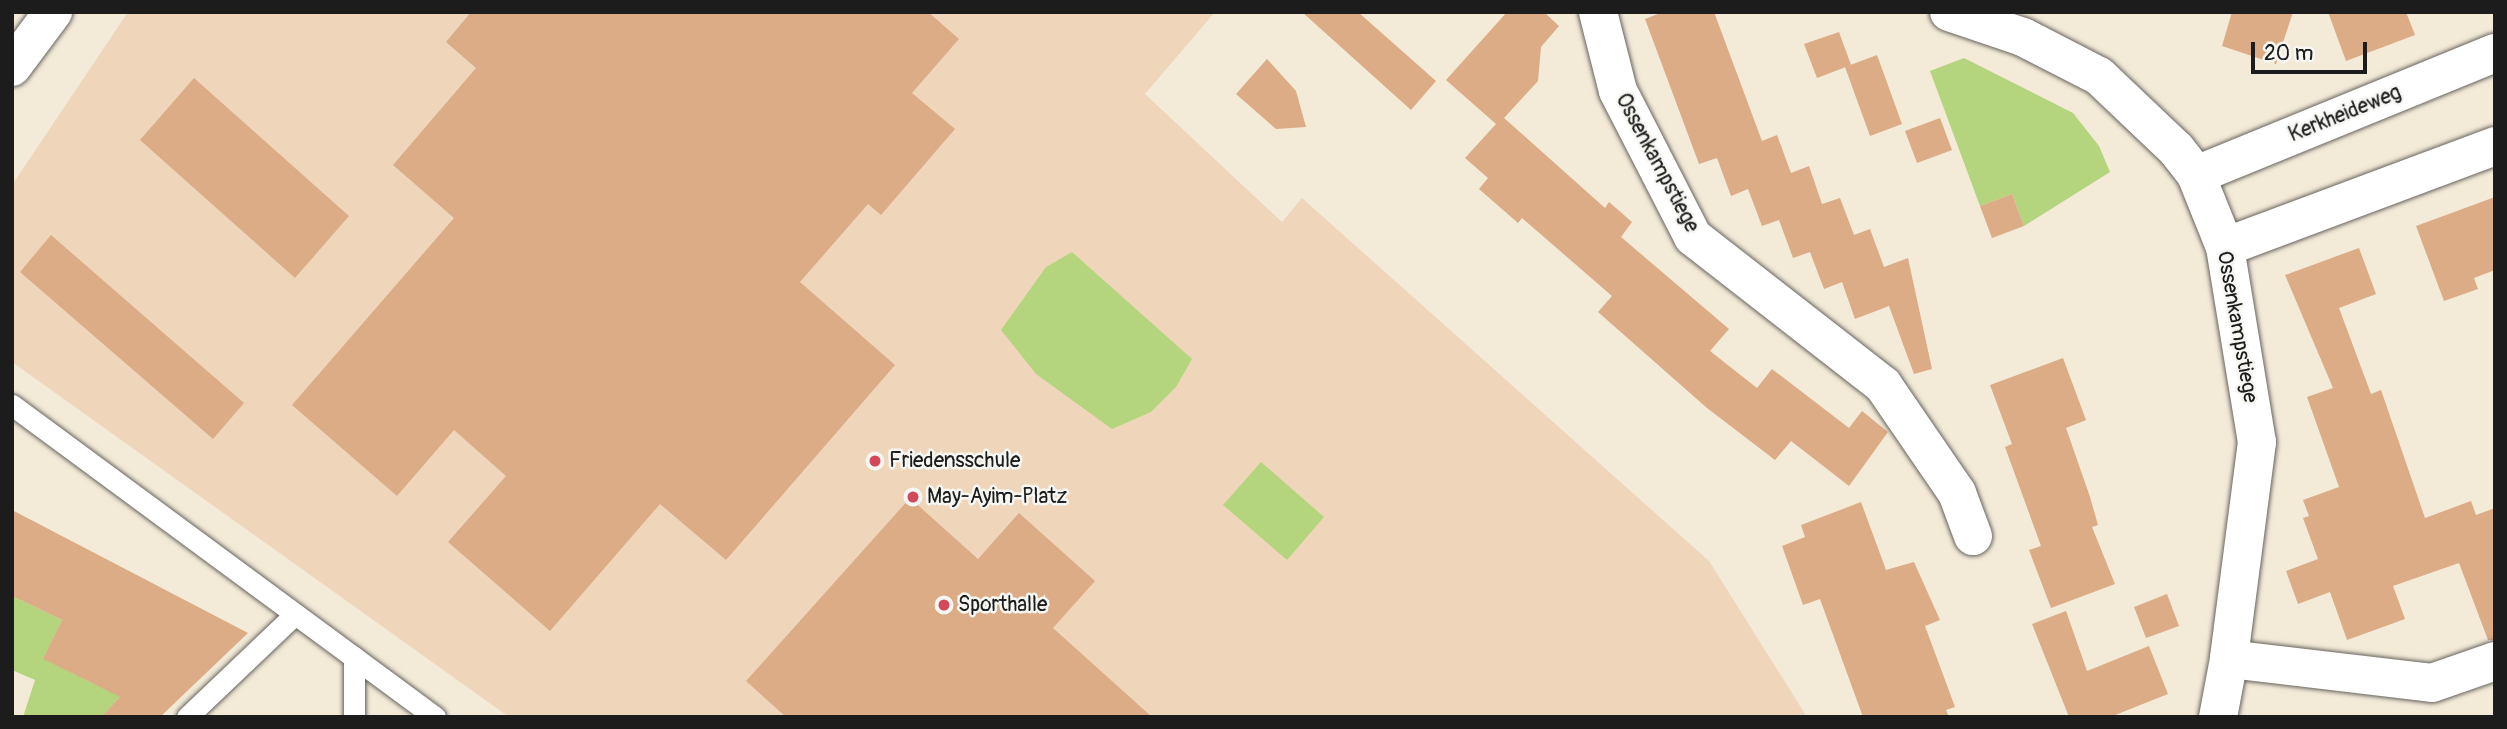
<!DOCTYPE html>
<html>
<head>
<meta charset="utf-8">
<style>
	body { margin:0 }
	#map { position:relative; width:2507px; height:729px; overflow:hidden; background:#f3ead8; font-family:Pangolin,sans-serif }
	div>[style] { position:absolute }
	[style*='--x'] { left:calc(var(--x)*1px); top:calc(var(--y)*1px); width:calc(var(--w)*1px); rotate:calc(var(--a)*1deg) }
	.built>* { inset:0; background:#efd6bb }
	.green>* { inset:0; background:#b4d57d }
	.building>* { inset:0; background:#dbac86 }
	.roads { filter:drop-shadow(0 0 2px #67645e) drop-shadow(0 0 2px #67645e) }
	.service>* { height:21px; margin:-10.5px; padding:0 10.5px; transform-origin:10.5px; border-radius:10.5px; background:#fff }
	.minor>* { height:38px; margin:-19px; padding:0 19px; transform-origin:19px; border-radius:19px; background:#fff }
	.tertiary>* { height:38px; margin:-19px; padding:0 19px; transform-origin:19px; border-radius:19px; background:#fff }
	.dots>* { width:19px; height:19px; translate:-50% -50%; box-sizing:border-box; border:4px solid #f6f6f2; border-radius:50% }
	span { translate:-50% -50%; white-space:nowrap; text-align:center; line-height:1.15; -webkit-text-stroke:5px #f6f6f2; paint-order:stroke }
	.street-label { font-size:21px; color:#1c1c1c }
	.poi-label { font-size:21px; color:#1c1c1c }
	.left { translate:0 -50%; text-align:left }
	.frame { position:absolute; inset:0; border:14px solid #1c1c1c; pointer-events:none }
	.scale { position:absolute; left:2251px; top:42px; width:116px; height:32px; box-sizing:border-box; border:4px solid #1c1c1c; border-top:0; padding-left:9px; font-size:21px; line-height:24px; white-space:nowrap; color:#1c1c1c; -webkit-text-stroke:5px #f6f6f2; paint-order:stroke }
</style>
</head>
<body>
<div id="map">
	<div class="built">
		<div style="clip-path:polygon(128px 12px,1215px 12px,1145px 94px,1282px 222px,1302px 198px,1709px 561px,1807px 717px,509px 717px,12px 362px,12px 185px)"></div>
	</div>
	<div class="green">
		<div style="clip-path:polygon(1964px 58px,2073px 113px,2099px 146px,2110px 172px,2024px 226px,2012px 194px,1980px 206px,1930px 71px)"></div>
		<div style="clip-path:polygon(1072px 252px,1192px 359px,1176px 387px,1151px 412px,1112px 429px,1036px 374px,1001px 330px,1046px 267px)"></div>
		<div style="clip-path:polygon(1261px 462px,1324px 517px,1287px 560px,1223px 505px)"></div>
		<div style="clip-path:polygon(12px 596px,62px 620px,44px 659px,98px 686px,116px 653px,147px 669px,101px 717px,23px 717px,35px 680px,12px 670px)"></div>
	</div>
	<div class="building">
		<div style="clip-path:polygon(471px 12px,928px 12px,959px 39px,912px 93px,955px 129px,881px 215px,868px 204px,800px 282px,895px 365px,726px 560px,660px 504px,550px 631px,448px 542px,506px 476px,454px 430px,397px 496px,292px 405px,454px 218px,393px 165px,476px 68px,446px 42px)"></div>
		<div style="clip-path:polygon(1302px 12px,1358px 12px,1436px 81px,1411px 110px)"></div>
		<div style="clip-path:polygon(1507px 12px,1544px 12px,1559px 26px,1541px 47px,1538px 81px,1504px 118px,1605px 208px,1609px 202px,1632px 222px,1621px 237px,1729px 329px,1710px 351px,1757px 388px,1772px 369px,1849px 428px,1862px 411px,1888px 432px,1849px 486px,1791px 441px,1775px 460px,1707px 408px,1598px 312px,1612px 296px,1522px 218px,1518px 223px,1479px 189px,1488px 178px,1465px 158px,1496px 124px,1446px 80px)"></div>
		<div style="clip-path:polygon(1663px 12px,1714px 12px,1762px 141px,1777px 135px,1791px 173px,1809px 166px,1822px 204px,1840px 198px,1854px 235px,1870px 229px,1884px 267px,1908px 258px,1932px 369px,1914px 374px,1889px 306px,1855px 319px,1842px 282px,1824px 289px,1810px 252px,1793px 258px,1779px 220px,1762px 226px,1748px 189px,1731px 196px,1717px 158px,1699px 164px,1645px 19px)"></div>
		<div style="clip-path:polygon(2232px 12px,2293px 12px,2276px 64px,2222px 46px)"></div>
		<div style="clip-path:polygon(2328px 12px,2406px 12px,2415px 35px,2346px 61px)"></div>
		<div style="clip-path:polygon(1839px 32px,1851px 65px,1817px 78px,1804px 44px)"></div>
		<div style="clip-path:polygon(1877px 55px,1902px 124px,1870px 136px,1845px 67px)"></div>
		<div style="clip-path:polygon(1267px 59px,1296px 91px,1306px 127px,1276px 129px,1236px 94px)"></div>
		<div style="clip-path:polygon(194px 78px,349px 216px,295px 278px,140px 140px)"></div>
		<div style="clip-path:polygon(1940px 118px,1952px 150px,1917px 163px,1905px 131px)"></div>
		<div style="clip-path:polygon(2012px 194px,2024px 226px,1992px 238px,1980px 206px)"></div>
		<div style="clip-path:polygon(2495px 197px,2495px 270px,2474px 278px,2478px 289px,2444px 301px,2416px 226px)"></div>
		<div style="clip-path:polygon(51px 235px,244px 403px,213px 439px,20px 272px)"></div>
		<div style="clip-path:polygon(2359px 248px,2376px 294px,2339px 308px,2371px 394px,2381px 390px,2425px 518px,2471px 501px,2476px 515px,2495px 508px,2495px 640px,2488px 640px,2459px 563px,2393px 586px,2405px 619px,2347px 640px,2330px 592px,2298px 604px,2286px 571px,2318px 559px,2303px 518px,2309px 516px,2303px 500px,2339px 487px,2307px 397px,2333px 388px,2285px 275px)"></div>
		<div style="clip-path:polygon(2063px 358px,2086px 420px,2066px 428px,2090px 497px,2098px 525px,2092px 527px,2115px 584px,2051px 608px,2029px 550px,2041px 546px,2005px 447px,2012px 444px,1990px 385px)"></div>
		<div style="clip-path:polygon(910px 498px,978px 559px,1019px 513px,1095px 581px,1053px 628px,1152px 717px,786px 717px,746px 681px)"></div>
		<div style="clip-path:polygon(1861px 502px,1886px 570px,1914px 562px,1940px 620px,1925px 626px,1955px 707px,1946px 710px,1949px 717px,1863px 717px,1820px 599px,1803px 605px,1782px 546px,1805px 537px,1801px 525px)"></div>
		<div style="clip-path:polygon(12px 510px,248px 633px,160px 717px,101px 717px,120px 697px,43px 659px,62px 620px,12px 596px)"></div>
		<div style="clip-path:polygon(2167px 594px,2179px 626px,2146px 638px,2134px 607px)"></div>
		<div style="clip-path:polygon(2066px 611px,2087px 671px,2149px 646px,2168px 694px,2110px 717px,2069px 717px,2032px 624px)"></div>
	</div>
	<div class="roads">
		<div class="service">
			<div style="--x:12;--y:405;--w:526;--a:36.41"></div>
			<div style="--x:354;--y:657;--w:60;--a:90"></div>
			<div style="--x:187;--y:717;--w:149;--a:-43.6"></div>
		</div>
		<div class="minor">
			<div style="--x:1598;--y:12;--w:81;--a:75.8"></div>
			<div style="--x:1618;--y:91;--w:164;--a:62.8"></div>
			<div style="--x:1693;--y:237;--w:241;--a:37.9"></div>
			<div style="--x:1883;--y:385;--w:131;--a:55.6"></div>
			<div style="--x:1957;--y:493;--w:46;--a:69.6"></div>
			<div style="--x:1949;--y:12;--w:78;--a:18.7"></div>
			<div style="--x:2023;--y:37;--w:85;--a:27.2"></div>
			<div style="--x:2099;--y:76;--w:106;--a:43.5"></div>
			<div style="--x:2176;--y:149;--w:33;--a:52"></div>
			<div style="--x:2196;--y:175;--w:78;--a:68.1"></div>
			<div style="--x:2225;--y:247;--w:198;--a:80.7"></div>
			<div style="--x:2257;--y:442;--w:219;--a:97.4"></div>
			<div style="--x:2229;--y:659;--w:59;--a:100.7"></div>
			<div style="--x:2196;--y:175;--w:323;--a:-22.2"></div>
			<div style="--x:2225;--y:247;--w:288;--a:-20.5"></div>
			<div style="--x:2229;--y:659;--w:204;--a:6.7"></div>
			<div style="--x:2432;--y:683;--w:67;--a:-19.2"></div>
		</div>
		<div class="tertiary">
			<div style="--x:12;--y:67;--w:69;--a:-53.3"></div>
		</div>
	</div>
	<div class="dots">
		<div style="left:875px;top:461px;background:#d1495b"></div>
		<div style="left:913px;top:497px;background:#d1495b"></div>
		<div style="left:944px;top:605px;background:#d1495b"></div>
	</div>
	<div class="street-label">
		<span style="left:2345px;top:114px;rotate:-22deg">Kerkheideweg</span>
		<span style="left:1657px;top:163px;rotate:62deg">Ossenkampstiege</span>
		<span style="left:2237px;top:327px;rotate:80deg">Ossenkampstiege</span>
	</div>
	<div class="poi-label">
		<span class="left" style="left:889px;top:461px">Friedensschule</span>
		<span class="left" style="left:927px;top:497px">May-Ayim-Platz</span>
		<span class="left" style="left:958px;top:605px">Sporthalle</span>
	</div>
	<div class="frame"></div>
	<div class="scale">20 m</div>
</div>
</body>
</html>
